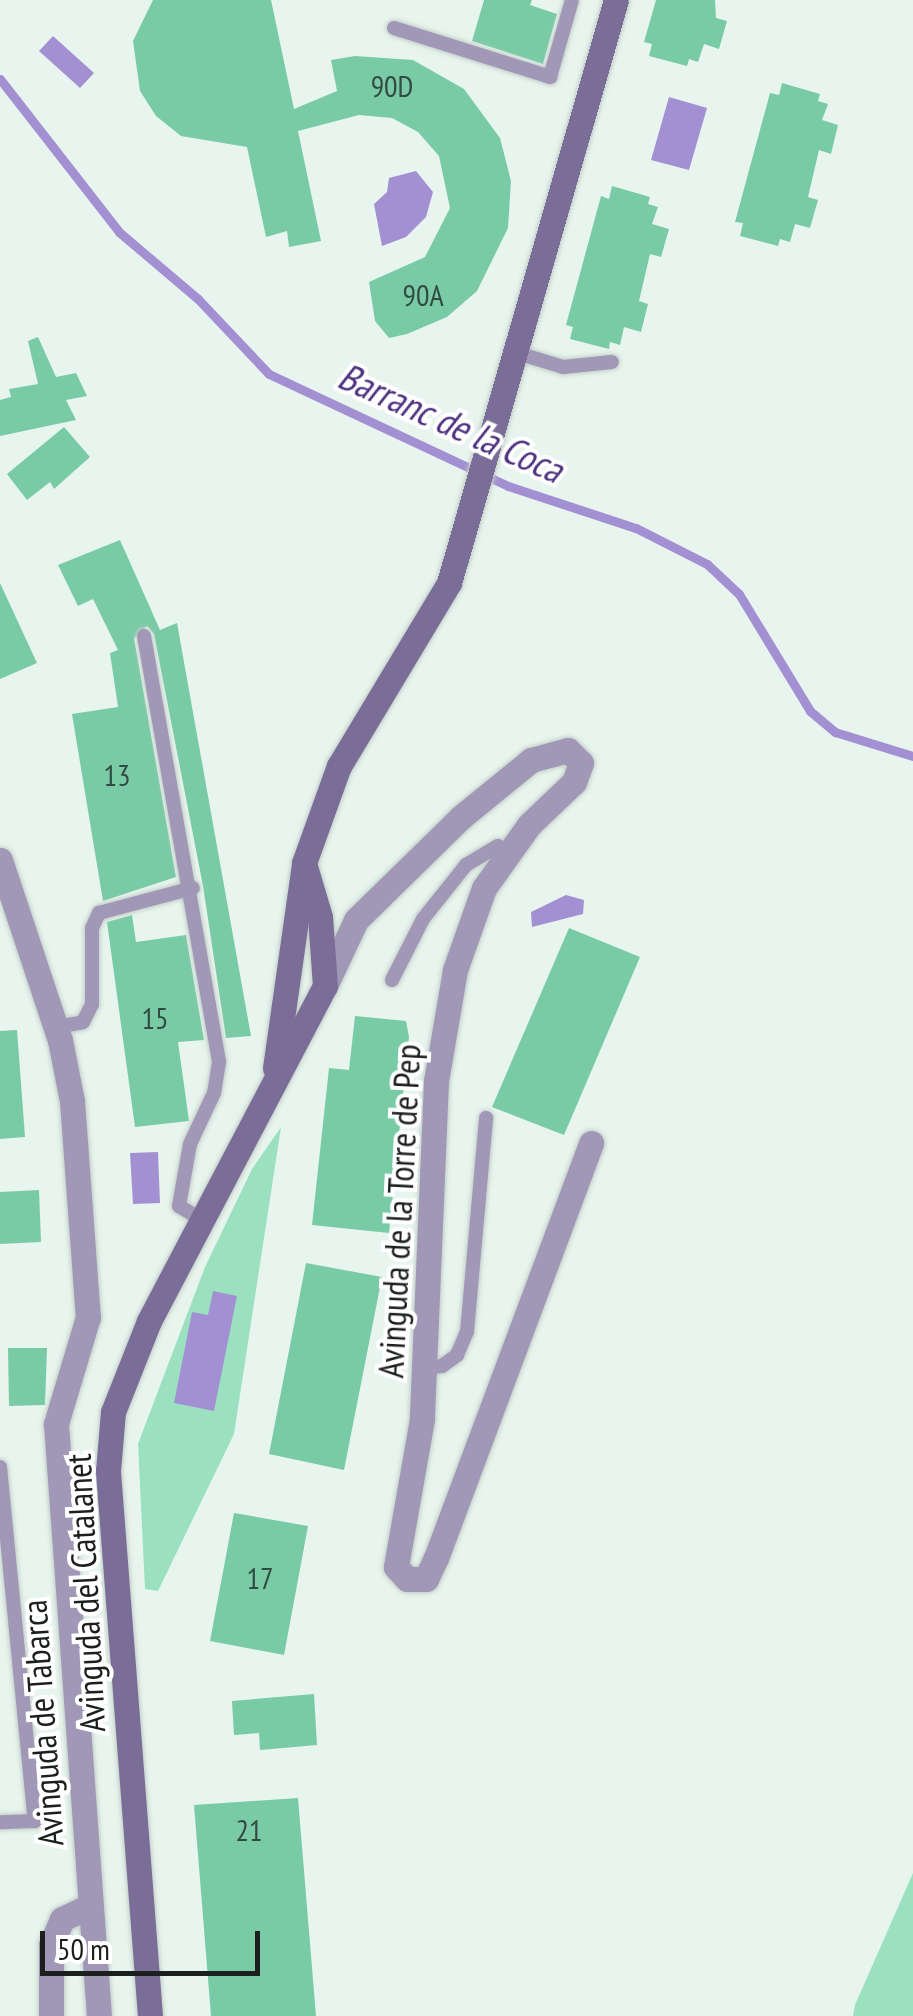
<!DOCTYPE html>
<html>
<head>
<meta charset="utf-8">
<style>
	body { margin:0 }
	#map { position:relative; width:913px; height:2016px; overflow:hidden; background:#e8f5ee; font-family:"PT Sans Narrow",sans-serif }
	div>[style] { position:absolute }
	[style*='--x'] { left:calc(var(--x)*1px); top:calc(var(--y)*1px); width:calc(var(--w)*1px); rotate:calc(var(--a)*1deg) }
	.green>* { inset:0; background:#9be1c0 }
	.water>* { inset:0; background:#a390d2 }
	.stream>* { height:9px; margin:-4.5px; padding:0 4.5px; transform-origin:4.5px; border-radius:4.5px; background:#a390d2 }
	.building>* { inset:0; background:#79cba6 }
	.roads { filter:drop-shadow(0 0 2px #c3cec8) drop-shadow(0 0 2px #c3cec8) }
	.service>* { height:14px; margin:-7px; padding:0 7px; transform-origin:7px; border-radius:7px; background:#a098b6 }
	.minor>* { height:25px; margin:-12.5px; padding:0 12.5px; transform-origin:12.5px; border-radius:12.5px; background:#a098b6 }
	.tertiary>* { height:25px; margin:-12.5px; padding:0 12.5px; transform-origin:12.5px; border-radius:12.5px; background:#a098b6 }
	.secondary>* { height:25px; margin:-12.5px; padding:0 12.5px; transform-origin:12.5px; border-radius:12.5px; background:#7a6e98 }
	span { translate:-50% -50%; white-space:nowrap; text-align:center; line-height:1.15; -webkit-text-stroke:8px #fff; paint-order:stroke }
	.number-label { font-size:30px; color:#324a3f }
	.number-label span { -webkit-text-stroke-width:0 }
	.street-label { font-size:35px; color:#1b1f1d }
	.water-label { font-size:38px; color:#4d317f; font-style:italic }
	.scale { position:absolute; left:40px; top:1931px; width:220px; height:45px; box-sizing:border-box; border:5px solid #1b1f1d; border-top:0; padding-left:12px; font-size:30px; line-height:35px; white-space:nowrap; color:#1b1f1d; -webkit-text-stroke:8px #fff; paint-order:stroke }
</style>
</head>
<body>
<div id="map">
	<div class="green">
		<div style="clip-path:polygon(281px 1127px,234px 1434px,158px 1591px,145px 1589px,138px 1444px,205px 1267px,252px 1169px)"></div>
		<div style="clip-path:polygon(913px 1873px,913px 2016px,853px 2016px,855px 2005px)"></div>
	</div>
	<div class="water">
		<div style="clip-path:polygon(53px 36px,94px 73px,80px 88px,39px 51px)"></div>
		<div style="clip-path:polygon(669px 97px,707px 108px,689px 170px,651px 160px)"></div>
		<div style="clip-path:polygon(416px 171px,433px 192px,426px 217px,406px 237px,382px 246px,374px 204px,387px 192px,389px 178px)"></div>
		<div style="clip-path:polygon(566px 895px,584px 900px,583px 914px,532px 927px,531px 912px)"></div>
		<div style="clip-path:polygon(158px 1152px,160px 1203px,133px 1204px,130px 1153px)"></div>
		<div style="clip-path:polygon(213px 1291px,237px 1296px,214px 1411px,174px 1403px,192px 1312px,208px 1315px)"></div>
	</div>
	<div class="stream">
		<div style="--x:0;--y:79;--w:194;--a:52.1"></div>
		<div style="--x:119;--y:232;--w:104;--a:40.3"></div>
		<div style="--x:198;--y:299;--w:103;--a:46.6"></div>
		<div style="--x:269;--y:374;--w:264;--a:25.1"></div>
		<div style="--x:508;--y:486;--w:135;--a:18.2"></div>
		<div style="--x:636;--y:528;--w:80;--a:26.9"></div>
		<div style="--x:707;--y:564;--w:44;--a:43.2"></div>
		<div style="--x:739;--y:594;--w:137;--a:58.7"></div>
		<div style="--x:810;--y:711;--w:33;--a:40"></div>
		<div style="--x:835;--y:732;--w:82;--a:17.1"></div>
	</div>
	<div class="building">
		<div style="clip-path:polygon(153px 0,271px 0,294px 109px,337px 91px,331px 60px,355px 56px,413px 60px,464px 89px,500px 138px,511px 181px,508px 228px,477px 291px,447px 317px,407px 334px,389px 338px,375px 321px,369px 282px,425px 257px,450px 208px,439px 156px,418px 132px,392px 118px,359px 115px,298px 131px,321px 241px,289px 247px,287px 231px,266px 237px,247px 147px,181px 136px,156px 116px,140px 91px,133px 41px)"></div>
		<div style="clip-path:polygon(484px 0,532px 0,530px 5px,557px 14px,543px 64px,472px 41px)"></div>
		<div style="clip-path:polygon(656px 0,715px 0,716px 18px,727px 21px,719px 49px,704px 44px,698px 62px,689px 59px,687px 66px,649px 56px,652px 44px,644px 42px)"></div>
		<div style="clip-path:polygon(782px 83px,820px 94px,818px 101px,828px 104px,822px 120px,838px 125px,831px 154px,819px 150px,808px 197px,818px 200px,810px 228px,795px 224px,790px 242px,780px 239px,778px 246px,740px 236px,743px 223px,735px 222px,770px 93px,779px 95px)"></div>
		<div style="clip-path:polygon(612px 186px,650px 197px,648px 204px,658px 207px,652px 224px,669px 229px,661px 257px,650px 254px,639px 301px,648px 304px,641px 332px,624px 327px,620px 345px,610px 342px,609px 349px,570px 339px,573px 327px,566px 325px,601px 196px,609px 199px)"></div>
		<div style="clip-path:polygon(38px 337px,56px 377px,76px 373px,87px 396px,66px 400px,76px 420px,0 436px,0 400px,11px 397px,9px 389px,38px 384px,28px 341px)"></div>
		<div style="clip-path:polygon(64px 427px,90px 457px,54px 489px,50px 482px,27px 500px,7px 474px)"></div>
		<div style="clip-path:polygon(120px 540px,160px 630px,177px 623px,251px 1036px,226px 1038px,203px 886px,154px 634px,147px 626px,134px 638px,176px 877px,103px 901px,72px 714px,118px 707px,110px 653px,118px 650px,93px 599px,78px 606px,58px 565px)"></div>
		<div style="clip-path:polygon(0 583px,37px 663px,0 679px)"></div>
		<div style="clip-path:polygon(132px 915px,136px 942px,186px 935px,204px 1040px,178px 1042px,189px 1121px,135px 1127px,107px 922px)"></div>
		<div style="clip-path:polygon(569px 928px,640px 957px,564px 1135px,492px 1107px)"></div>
		<div style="clip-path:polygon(355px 1016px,406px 1021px,409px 1037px,389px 1233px,312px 1225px,329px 1068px,349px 1070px)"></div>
		<div style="clip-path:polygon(17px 1030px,25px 1137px,0 1139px,0 1031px)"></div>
		<div style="clip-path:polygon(39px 1190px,41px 1242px,0 1244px,0 1192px)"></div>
		<div style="clip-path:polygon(306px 1263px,382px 1277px,344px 1470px,269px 1454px)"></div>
		<div style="clip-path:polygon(8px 1348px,47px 1348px,45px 1405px,9px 1406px)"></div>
		<div style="clip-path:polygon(234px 1513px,308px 1526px,284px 1655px,210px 1641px)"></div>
		<div style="clip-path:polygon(314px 1694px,317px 1745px,260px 1750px,259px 1733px,234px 1735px,232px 1701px)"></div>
		<div style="clip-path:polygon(298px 1798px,316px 2016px,211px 2016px,194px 1805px)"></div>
	</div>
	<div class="roads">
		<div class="service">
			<div style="--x:394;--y:28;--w:164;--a:17.4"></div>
			<div style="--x:550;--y:77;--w:80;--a:-74.1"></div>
			<div style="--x:514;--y:352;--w:51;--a:17"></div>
			<div style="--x:563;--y:367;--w:49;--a:-5.8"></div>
			<div style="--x:144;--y:636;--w:433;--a:80"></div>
			<div style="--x:219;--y:1062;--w:31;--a:99"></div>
			<div style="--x:214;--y:1093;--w:56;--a:115.2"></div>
			<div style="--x:190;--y:1144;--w:63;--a:100.1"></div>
			<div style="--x:179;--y:1206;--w:27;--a:31"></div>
			<div style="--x:392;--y:980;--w:68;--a:-63.1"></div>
			<div style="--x:423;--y:919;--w:69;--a:-51.5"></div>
			<div style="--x:466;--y:865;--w:37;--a:-31"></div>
			<div style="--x:498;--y:846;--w:11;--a:34"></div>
			<div style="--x:56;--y:1027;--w:27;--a:-10"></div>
			<div style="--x:83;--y:1022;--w:20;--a:-63"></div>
			<div style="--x:92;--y:1004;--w:76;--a:-90"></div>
			<div style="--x:92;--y:928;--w:17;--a:-65"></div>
			<div style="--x:99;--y:913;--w:97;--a:-14.9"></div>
			<div style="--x:424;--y:1368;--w:18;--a:-6"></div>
			<div style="--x:442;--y:1366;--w:19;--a:-36"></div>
			<div style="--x:457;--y:1355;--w:25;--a:-67"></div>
			<div style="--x:467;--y:1332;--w:215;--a:-84.9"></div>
			<div style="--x:0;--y:1467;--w:356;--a:84.4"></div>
			<div style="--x:35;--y:1821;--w:35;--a:178"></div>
		</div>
		<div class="minor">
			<div style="--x:325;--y:986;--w:73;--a:-64.8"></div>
			<div style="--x:356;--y:920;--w:146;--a:-44.4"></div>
			<div style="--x:460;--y:818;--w:92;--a:-39.2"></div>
			<div style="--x:531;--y:760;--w:38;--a:-15"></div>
			<div style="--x:568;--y:750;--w:18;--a:45"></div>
			<div style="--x:581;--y:763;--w:20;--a:110"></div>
			<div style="--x:574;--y:782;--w:62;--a:136.3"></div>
			<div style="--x:529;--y:825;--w:77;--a:125.5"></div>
			<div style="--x:484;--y:888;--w:87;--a:109.5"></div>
			<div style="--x:455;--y:970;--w:113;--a:99.7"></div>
			<div style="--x:436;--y:1081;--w:338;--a:92.4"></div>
			<div style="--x:422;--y:1419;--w:150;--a:100"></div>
			<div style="--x:396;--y:1567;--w:16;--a:47"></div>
			<div style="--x:407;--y:1579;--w:19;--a:0"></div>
			<div style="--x:426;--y:1579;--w:23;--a:-65"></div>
			<div style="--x:436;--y:1558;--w:443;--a:-69.5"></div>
			<div style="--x:51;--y:2016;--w:71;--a:-90"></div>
			<div style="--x:51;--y:1945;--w:28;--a:-67"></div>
			<div style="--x:62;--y:1919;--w:31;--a:-25"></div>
		</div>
		<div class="tertiary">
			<div style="--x:0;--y:860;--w:190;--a:71.6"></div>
			<div style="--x:60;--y:1040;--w:62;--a:78.9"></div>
			<div style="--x:72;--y:1101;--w:217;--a:85.8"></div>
			<div style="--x:88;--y:1317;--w:112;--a:106.7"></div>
			<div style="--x:56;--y:1424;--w:594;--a:85.85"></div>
		</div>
		<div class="secondary">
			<div style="--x:275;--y:1068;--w:207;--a:-81.9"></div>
			<div style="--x:304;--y:863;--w:103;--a:-70.2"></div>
			<div style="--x:339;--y:766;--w:214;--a:-59"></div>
			<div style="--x:449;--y:583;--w:606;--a:-74.02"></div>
			<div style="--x:150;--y:2016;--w:547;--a:-94.41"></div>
			<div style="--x:108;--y:1471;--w:59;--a:-85.2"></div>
			<div style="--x:113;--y:1412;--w:98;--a:-68.4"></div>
			<div style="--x:149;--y:1321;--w:378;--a:-62.3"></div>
			<div style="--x:325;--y:986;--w:69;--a:-94.1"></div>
			<div style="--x:320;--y:917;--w:56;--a:-106.5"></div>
		</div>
	</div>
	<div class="number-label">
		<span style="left:392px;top:86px">90D</span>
		<span style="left:423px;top:295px">90A</span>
		<span style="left:117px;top:775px">13</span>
		<span style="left:155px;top:1018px">15</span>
		<span style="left:260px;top:1578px">17</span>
		<span style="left:249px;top:1830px">21</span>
	</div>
	<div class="street-label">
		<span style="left:399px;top:1211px;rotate:-87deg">Avinguda de la Torre de Pep</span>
		<span style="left:85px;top:1593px;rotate:-93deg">Avinguda del Catalanet</span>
		<span style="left:42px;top:1723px;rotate:-94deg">Avinguda de Tabarca</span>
	</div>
	<div class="water-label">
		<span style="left:451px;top:422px;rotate:24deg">Barranc de la Coca</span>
	</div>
	<div class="scale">50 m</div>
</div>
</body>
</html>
